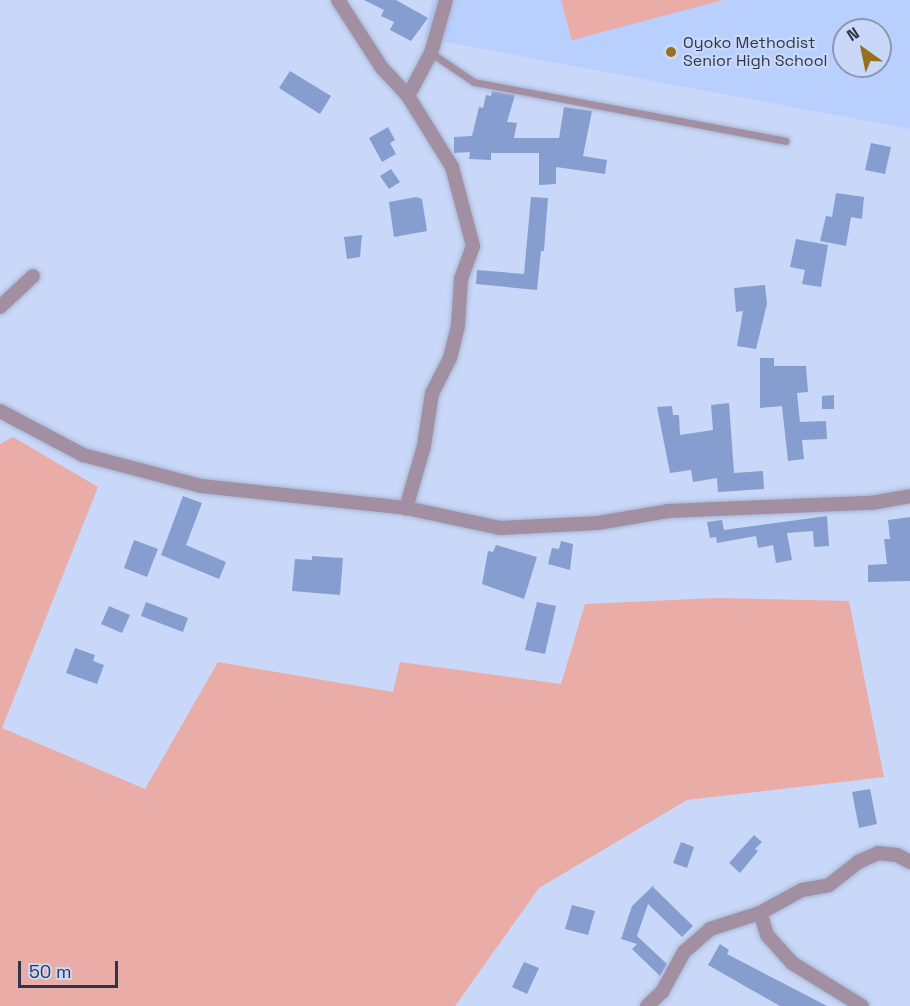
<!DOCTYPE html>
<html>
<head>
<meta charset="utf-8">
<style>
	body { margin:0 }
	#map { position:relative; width:910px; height:1006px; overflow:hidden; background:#c9d8f8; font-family:"Space Grotesk",sans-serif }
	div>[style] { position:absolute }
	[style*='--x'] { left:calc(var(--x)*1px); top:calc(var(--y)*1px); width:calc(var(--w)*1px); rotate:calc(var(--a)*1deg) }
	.built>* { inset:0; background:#b9cffe }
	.green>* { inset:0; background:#eaaca6 }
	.building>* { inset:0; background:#869dcf }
	.roads { filter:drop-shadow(0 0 2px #a7b5d2) drop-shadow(0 0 2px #a7b5d2) }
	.lane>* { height:7px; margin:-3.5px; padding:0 3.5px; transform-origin:3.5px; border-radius:3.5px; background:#a28fa2 }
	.street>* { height:14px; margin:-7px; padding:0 7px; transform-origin:7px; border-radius:7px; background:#a28fa2 }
	.dots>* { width:16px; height:16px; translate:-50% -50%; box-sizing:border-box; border:3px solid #c9d8f8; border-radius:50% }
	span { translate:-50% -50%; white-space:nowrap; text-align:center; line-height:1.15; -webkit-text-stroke:4.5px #c9d8f8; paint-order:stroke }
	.poi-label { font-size:16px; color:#2d374c }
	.left { translate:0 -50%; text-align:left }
	.north { position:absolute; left:832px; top:18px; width:60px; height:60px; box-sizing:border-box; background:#c9d8f8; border:2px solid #8b98b3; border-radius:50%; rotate:327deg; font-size:16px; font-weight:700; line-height:24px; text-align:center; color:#2d374c }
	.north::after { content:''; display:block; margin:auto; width:21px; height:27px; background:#95721b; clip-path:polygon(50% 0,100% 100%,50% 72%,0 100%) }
	.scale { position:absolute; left:18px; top:961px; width:100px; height:27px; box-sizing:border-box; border:3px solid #2d374c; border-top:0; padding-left:8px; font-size:18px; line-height:21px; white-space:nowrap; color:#2d374c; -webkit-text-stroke:4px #c9d8f8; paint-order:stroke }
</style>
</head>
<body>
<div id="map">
	<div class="built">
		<div style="clip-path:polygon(evenodd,432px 0,910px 0,910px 129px,424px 38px,432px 0,844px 30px,880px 30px,880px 66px,844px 66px,844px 30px)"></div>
	</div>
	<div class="green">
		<div style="clip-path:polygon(561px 0,723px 0,572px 40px)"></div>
		<div style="clip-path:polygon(13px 437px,98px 487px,2px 728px,145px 789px,218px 662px,393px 692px,400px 662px,561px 684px,585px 604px,716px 598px,849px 601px,884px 777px,687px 800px,539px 888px,455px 1006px,0 1006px,0 444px)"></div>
	</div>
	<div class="building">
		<div style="clip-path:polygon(364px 0,396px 0,428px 18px,411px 41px,390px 30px,394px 22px,381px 16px,384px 10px)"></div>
		<div style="clip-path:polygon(290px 71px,331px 96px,320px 114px,279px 88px)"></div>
		<div style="clip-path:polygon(492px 91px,515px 95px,507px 122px,517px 123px,514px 138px,559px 138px,564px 107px,592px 111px,583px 156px,607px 160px,605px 174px,556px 167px,556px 184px,539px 185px,539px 153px,491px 153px,491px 160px,469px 159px,470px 152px,454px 153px,454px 137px,472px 136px,479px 107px,483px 108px,486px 95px,491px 96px)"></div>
		<div style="clip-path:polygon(388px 127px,395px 140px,390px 143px,396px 154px,382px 162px,369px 138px)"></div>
		<div style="clip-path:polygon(871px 143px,891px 147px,885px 174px,865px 170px)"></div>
		<div style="clip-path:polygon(391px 169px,400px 182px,389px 189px,380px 176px)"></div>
		<div style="clip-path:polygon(836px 193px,864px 197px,862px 219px,851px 217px,846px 246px,820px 241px,826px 216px,832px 217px)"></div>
		<div style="clip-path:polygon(416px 197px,422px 199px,427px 231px,394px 237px,389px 202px)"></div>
		<div style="clip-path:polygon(531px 197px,548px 198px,544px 251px,541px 251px,537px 290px,476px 284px,477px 270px,524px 274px)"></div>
		<div style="clip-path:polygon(362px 235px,360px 257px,347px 259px,344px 237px)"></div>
		<div style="clip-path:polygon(796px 239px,828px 245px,821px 287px,802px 284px,805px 270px,790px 267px)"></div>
		<div style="clip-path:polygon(765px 285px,767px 304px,756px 349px,737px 346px,743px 311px,736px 312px,734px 288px)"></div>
		<div style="clip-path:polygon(760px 358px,774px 358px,774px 366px,806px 366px,808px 392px,797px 393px,800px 422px,826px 421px,827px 439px,802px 440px,804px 459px,788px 461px,782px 406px,760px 408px)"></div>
		<div style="clip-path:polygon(834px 395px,834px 409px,822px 409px,822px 396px)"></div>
		<div style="clip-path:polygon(729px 403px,734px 473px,763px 471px,764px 489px,718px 492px,717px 478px,693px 482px,691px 470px,670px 473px,657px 407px,672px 406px,673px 415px,679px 415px,680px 435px,713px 430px,711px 405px)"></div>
		<div style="clip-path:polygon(183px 496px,202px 503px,186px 545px,226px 562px,219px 579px,161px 555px)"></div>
		<div style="clip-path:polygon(827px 516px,829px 546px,814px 547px,813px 531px,787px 533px,792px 560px,776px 563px,773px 545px,758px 548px,756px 536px,717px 543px,716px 537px,710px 538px,707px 522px,722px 520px,724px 530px)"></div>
		<div style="clip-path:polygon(910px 517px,910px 581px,868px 582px,868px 565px,887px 564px,884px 539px,890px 539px,888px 520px)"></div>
		<div style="clip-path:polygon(134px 540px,158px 549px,147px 577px,124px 568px)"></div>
		<div style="clip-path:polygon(561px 541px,573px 544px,570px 570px,548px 564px,552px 548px,559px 549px)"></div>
		<div style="clip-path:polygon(496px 545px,537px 557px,524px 599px,482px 584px,488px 551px,493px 552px)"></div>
		<div style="clip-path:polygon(312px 556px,343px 558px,340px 595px,292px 591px,295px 559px,312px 560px)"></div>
		<div style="clip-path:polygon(146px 602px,188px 618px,183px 632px,141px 616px)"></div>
		<div style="clip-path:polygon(537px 602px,556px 606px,545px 654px,525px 650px)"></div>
		<div style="clip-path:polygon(109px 606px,130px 615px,122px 633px,101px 624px)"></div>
		<div style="clip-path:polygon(75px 648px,95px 655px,93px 661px,104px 665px,97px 684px,66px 673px)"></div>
		<div style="clip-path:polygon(870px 789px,877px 824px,859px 828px,852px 792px)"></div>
		<div style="clip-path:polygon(754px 835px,762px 842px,755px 849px,758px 851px,740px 873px,729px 863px)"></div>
		<div style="clip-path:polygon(681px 842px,694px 847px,687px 868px,673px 863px)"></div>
		<div style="clip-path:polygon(655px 884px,653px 887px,693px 926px,682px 937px,648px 904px,637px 936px,667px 964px,660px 976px,632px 949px,637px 944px,621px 939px,632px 906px)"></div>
		<div style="clip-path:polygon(572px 905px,595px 911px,588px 935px,565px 929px)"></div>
		<div style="clip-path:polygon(720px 944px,729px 950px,727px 954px,827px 1006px,780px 1006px,708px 965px)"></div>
		<div style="clip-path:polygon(524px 962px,539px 968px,527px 994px,512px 987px)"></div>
	</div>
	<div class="roads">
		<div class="lane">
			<div style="--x:431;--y:53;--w:52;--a:34"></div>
			<div style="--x:474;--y:82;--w:317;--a:10.7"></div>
		</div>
		<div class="street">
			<div style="--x:338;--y:0;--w:81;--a:57.1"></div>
			<div style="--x:382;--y:68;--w:38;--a:47"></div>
			<div style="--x:408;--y:96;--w:84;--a:58.2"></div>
			<div style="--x:452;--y:167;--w:82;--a:75.1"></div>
			<div style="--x:473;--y:246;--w:35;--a:110"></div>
			<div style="--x:461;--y:279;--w:47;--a:93.7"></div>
			<div style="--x:458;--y:326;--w:33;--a:104"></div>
			<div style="--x:450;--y:358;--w:39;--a:117"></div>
			<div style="--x:432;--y:393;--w:54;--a:98.6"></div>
			<div style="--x:424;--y:446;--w:65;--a:106.2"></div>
			<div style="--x:408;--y:96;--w:49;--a:-61.9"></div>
			<div style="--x:431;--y:53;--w:55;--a:-74.2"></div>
			<div style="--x:0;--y:307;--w:45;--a:-43.2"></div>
			<div style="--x:0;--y:411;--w:94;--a:27.9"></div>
			<div style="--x:83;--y:455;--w:122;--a:14.7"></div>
			<div style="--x:201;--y:486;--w:206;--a:6.1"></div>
			<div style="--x:406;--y:508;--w:96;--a:12"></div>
			<div style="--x:500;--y:528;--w:98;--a:-2.9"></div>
			<div style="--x:598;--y:523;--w:71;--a:-9.7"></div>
			<div style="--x:668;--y:511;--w:203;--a:-2.3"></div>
			<div style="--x:871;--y:503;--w:40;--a:-10"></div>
			<div style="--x:760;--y:913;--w:23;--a:72"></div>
			<div style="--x:767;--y:935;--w:38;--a:48"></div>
			<div style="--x:792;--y:963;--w:82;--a:31.6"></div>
			<div style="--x:647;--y:1006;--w:21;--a:-43"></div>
			<div style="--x:662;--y:992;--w:46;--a:-61.2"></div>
			<div style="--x:684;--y:952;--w:35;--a:-41"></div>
			<div style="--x:710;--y:929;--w:52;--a:-17.7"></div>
			<div style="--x:760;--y:913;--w:48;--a:-28.7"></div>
			<div style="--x:802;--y:890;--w:27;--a:-10"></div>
			<div style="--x:829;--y:885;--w:37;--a:-38"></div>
			<div style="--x:858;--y:862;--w:22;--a:-24"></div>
			<div style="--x:878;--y:853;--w:19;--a:6"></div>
			<div style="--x:897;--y:855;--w:15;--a:28"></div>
		</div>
	</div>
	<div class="dots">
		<div style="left:671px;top:52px;background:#95721b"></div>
	</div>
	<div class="poi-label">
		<span class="left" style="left:683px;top:52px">Oyoko Methodist<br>Senior High School</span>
	</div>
	<div class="north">N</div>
	<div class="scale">50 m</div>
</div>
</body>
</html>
